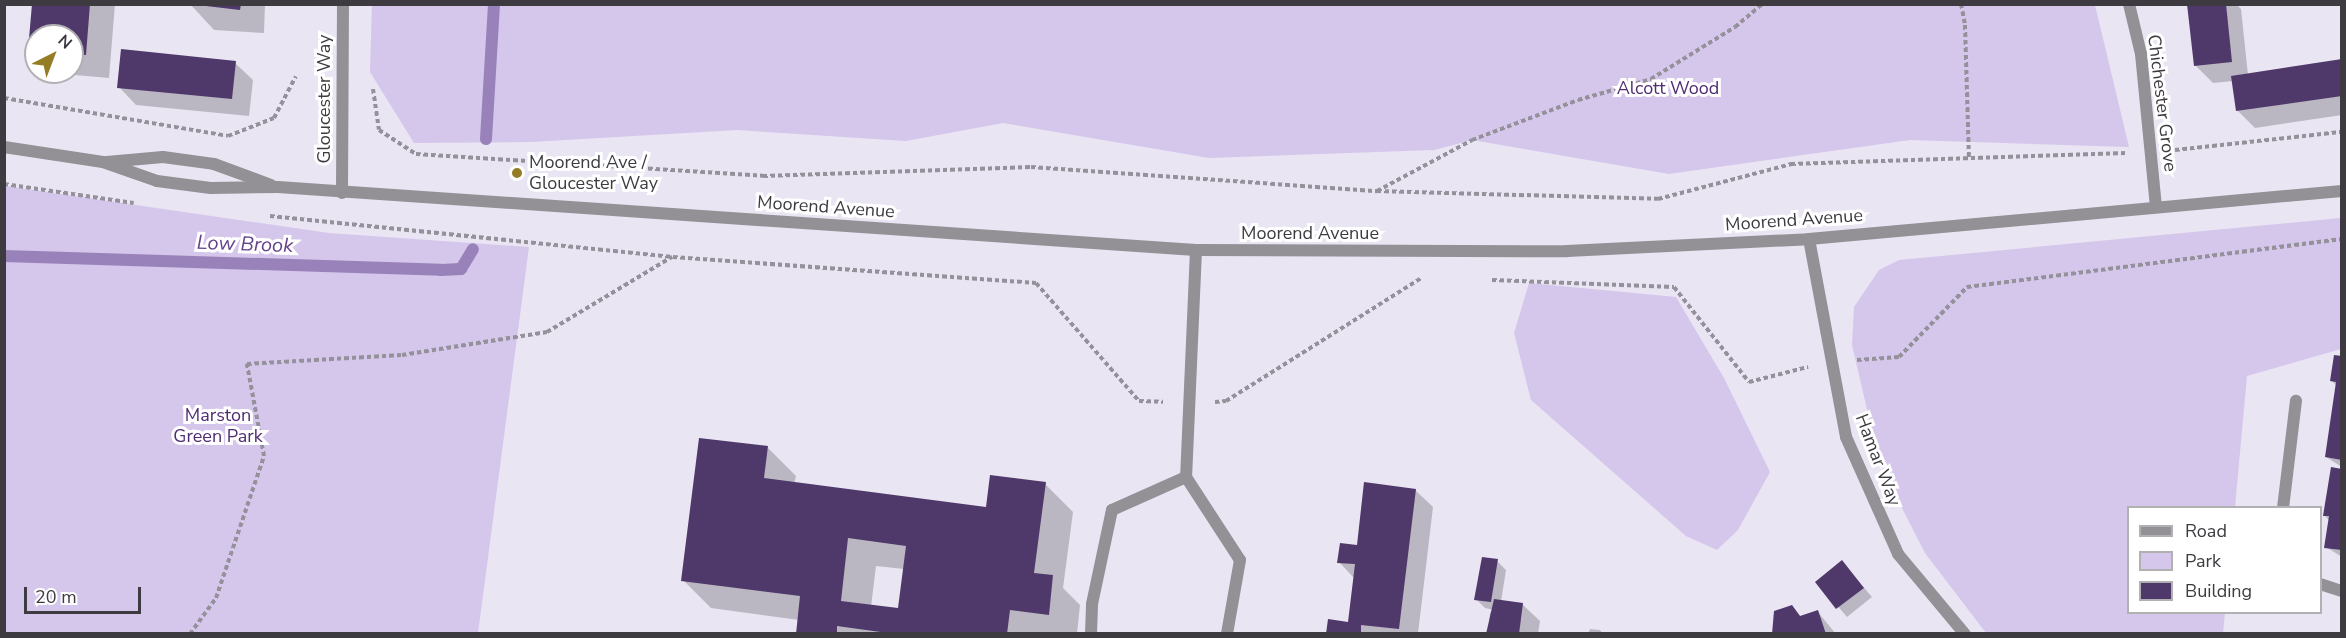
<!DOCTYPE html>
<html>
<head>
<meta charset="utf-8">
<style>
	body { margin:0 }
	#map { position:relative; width:2346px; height:638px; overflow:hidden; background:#eae5f3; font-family:"Nunito Sans",sans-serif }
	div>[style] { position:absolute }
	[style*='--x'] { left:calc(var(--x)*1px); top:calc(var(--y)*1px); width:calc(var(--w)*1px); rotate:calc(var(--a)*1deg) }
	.green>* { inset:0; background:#d5c6eb }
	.shadow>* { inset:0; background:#0003 }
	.stream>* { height:12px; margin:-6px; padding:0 6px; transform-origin:6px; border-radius:6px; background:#9981b9 }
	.building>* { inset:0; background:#4f386a }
	.path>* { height:4px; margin-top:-2px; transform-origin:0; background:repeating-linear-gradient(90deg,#94919a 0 4.5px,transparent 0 7.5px) }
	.service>* { height:12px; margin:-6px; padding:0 6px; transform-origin:6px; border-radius:6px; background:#939096 }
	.minor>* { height:12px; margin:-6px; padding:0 6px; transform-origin:6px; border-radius:6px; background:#939096 }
	.tertiary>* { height:12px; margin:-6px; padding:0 6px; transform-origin:6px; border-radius:6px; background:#939096 }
	.dots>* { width:16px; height:16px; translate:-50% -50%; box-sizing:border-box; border:3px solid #fff; border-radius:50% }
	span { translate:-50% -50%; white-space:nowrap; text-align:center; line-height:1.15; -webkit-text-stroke:6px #fff; paint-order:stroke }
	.park-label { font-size:18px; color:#4e2c72 }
	.street-label { font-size:18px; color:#3d3b40 }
	.poi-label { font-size:18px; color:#3d3b40 }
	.left { translate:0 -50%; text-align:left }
	.water-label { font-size:20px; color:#65438b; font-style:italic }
	.frame { position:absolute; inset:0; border:6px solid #3d3b40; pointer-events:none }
	.legend { position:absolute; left:2127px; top:506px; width:195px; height:108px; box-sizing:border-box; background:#fff; border:2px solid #b1b1b3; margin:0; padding:8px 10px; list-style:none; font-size:18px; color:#3d3b40 }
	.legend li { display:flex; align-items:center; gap:12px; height:30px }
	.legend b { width:30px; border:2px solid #b1b1b3 }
	.north { position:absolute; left:24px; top:24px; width:60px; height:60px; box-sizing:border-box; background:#fff; border:2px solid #b1b1b3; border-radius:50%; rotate:42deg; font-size:16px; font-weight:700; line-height:24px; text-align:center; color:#3d3b40 }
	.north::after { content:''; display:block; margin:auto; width:21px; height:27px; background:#947d24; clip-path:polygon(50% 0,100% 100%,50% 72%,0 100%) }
	.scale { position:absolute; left:24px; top:587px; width:117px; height:27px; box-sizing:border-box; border:3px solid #3d3b40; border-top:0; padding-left:8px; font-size:18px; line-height:21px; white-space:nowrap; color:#3d3b40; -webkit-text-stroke:4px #fff; paint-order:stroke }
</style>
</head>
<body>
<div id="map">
	<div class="green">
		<div style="clip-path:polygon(372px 4px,2095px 5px,2129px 147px,1910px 140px,1669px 174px,1472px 140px,1434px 150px,1209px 158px,1003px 123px,906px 141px,737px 130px,531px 142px,414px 143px,370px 72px)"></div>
		<div style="clip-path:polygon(5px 186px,329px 233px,529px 247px,478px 633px,5px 633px)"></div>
		<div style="clip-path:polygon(2341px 218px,2341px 349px,2247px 376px,2235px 507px,2128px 508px,2128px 612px,2225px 613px,2223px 633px,1986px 633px,1925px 553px,1880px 465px,1852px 345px,1854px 307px,1879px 270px,1899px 260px)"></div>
		<div style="clip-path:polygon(1529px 283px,1676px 297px,1724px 378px,1770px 472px,1738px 530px,1717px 550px,1686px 536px,1531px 400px,1514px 333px)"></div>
	</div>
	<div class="shadow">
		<div style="clip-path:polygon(33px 4px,115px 4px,109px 78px,53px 73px,72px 72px,72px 36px,36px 36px,36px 56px,30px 50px)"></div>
		<div style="clip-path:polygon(190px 4px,265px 4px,264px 33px,214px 30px)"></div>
		<div style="clip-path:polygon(2189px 4px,2236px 4px,2241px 9px,2248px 75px,2342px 61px,2342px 115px,2255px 128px,2238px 111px,2233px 81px,2213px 83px,2196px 66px)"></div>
		<div style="clip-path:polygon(235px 63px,253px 80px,249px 116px,136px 105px,119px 87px)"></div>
		<div style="clip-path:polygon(2342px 358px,2342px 467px,2326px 457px,2337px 386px,2332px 381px)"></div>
		<div style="clip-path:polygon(evenodd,768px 448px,796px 476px,794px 484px,987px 508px,1045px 484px,1073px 512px,1063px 588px,1080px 605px,1077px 634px,797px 634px,799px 620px,711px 608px,683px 580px,768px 448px,876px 566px,904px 569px,899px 610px,871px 607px,876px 566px)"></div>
		<div style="clip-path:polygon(2342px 471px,2342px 557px,2326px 547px,2330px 521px,2324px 515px)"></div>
		<div style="clip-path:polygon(1415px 490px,1433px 507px,1418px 634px,1327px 634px,1349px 624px,1354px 578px,1339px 562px)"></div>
		<div style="clip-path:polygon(1497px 561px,1506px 570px,1501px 602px,1522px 604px,1540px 621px,1538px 634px,1488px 634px,1490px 613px,1494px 610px,1485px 608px,1476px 599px)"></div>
		<div style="clip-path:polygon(1842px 562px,1872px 597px,1847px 617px,1817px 582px)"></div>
		<div style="clip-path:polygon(1791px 606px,1801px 617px,1817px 611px,1836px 634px,1773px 634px,1775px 612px)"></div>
		<div style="clip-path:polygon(1590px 629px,1600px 630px,1603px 634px,1588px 634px)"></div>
	</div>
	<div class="stream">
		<div style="--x:486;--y:139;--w:135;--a:-86.6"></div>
		<div style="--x:4;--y:256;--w:437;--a:1.8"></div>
		<div style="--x:441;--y:270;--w:20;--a:-3"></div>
		<div style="--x:461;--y:269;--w:23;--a:-59"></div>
	</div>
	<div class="building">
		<div style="clip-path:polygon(32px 4px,90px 4px,86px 55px,72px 54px,72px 36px,36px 36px,36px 51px,28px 50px)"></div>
		<div style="clip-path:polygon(189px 4px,241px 4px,240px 10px)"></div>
		<div style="clip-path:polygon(2187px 4px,2226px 4px,2232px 62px,2194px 66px)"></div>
		<div style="clip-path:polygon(121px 49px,236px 61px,232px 99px,117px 88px)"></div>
		<div style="clip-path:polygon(2342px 59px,2342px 96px,2236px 111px,2231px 76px)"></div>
		<div style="clip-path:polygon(2334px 355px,2342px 356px,2342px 460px,2325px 457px,2336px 382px,2330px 381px)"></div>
		<div style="clip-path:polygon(evenodd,699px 438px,768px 446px,764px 478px,986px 507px,990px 475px,1046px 482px,1034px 573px,1053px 575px,1049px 615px,1010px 610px,1007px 634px,895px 634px,837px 626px,837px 634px,796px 634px,800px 596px,681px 581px,699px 438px,848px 538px,906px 546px,898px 608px,841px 601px,848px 538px)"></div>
		<div style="clip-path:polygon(2331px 467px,2342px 469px,2342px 550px,2324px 548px,2329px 516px,2323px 516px)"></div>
		<div style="clip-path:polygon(1364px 482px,1416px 489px,1399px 629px,1361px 625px,1361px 634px,1326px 634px,1328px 619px,1348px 622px,1355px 564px,1337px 563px,1340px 543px,1357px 545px)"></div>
		<div style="clip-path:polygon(1482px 557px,1498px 559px,1491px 602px,1474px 600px)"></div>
		<div style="clip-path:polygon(1842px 560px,1864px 588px,1836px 609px,1815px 582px)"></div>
		<div style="clip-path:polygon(1494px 599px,1523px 603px,1519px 634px,1486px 634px)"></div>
		<div style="clip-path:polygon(1792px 605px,1800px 616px,1818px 610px,1826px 634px,1772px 634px,1774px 611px)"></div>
	</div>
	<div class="path">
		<div style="--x:1961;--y:4;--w:21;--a:79"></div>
		<div style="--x:1965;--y:25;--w:133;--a:88.3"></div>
		<div style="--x:373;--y:89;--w:41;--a:81.7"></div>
		<div style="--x:379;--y:130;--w:44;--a:33"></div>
		<div style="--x:416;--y:154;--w:348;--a:3.6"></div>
		<div style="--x:763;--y:176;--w:268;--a:-1.9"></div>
		<div style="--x:1031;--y:167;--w:347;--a:4"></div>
		<div style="--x:1377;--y:191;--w:281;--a:1.6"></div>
		<div style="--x:1658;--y:199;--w:138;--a:-14.7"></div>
		<div style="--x:1791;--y:164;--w:335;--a:-1.9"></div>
		<div style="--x:4;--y:98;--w:227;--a:9.6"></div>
		<div style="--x:228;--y:136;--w:49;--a:-21.4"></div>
		<div style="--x:274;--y:118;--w:47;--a:-62.4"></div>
		<div style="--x:2175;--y:150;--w:168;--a:-6.2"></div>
		<div style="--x:4;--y:184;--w:131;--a:8.3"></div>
		<div style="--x:1377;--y:191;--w:108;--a:-28.2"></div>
		<div style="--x:1472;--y:140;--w:113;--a:-20.7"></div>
		<div style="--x:1578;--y:100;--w:76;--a:-16"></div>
		<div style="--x:1651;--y:79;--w:99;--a:-31.8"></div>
		<div style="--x:1735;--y:27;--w:35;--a:-40"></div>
		<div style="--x:270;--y:216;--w:405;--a:5.8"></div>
		<div style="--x:673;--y:257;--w:364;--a:4.1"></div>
		<div style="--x:1036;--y:283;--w:157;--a:48.9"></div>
		<div style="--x:1139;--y:401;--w:24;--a:2"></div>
		<div style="--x:1492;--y:280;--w:182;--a:2.2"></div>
		<div style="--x:1674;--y:287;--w:121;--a:51.7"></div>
		<div style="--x:1749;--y:382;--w:61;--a:-14.3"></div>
		<div style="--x:1857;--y:360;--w:42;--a:-4.1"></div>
		<div style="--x:1899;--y:357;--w:98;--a:-45.8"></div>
		<div style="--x:1967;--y:287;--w:378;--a:-7.3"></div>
		<div style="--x:1215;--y:402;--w:11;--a:-5"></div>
		<div style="--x:1226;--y:401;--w:231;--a:-32.2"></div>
		<div style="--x:190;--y:634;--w:44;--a:-54.2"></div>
		<div style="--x:216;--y:598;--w:150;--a:-71.3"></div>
		<div style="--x:264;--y:456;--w:94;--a:-100.5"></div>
		<div style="--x:247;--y:364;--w:155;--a:-3.3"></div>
		<div style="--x:402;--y:355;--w:147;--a:-9"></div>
		<div style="--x:547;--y:332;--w:146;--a:-31"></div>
	</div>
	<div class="service">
		<div style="--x:1196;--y:250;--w:227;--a:92.5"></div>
		<div style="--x:1186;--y:477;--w:99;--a:57"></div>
		<div style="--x:1240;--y:560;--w:75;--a:100"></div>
		<div style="--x:2283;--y:508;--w:108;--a:-83.1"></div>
		<div style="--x:2320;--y:584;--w:23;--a:18"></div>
		<div style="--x:1091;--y:634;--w:30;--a:-88"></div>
		<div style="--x:1092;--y:604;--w:96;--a:-78"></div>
		<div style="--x:1112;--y:510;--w:81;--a:-24"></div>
	</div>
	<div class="minor">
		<div style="--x:2129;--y:4;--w:51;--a:76.5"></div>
		<div style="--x:2141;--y:54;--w:154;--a:84.4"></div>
		<div style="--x:342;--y:193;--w:189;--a:-89.7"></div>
		<div style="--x:1809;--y:239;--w:201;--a:79.4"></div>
		<div style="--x:1846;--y:437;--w:128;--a:66"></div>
		<div style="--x:1898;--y:554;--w:104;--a:50.1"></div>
	</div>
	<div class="tertiary">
		<div style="--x:4;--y:147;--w:100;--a:8.6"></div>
		<div style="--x:103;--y:162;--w:57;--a:19.4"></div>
		<div style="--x:157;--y:181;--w:54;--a:7.4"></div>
		<div style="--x:211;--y:188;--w:67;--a:-0.9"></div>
		<div style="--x:278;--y:187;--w:920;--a:3.93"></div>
		<div style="--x:1196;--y:250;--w:371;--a:0.2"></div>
		<div style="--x:1567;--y:251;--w:242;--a:-2.8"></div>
		<div style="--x:1809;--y:239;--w:535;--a:-5.15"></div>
		<div style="--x:107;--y:162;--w:56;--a:-5.1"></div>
		<div style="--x:163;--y:157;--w:51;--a:7.8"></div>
		<div style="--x:214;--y:164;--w:61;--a:20.2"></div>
	</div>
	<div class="dots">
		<div style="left:517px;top:173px;background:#947d24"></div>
	</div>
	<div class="park-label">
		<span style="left:1668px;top:88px">Alcott Wood</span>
		<span style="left:218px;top:426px">Marston<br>Green Park</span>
	</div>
	<div class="street-label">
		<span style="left:324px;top:99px;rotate:-90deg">Gloucester Way</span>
		<span style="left:2162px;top:103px;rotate:83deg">Chichester Grove</span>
		<span style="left:826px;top:207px;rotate:4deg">Moorend Avenue</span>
		<span style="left:1794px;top:220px;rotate:-4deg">Moorend Avenue</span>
		<span style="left:1310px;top:233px">Moorend Avenue</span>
		<span style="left:1878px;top:460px;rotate:69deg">Hamar Way</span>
	</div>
	<div class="poi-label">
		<span class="left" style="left:529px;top:173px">Moorend Ave /<br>Gloucester Way</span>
	</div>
	<div class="water-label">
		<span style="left:245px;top:244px;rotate:2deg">Low Brook</span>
	</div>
	<div class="frame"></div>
	<ul class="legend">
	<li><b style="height:8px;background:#939096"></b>Road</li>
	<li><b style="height:16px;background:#d5c6eb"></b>Park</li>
	<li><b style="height:16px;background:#4f386a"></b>Building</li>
	</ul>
	<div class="north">N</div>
	<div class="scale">20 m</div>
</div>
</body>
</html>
